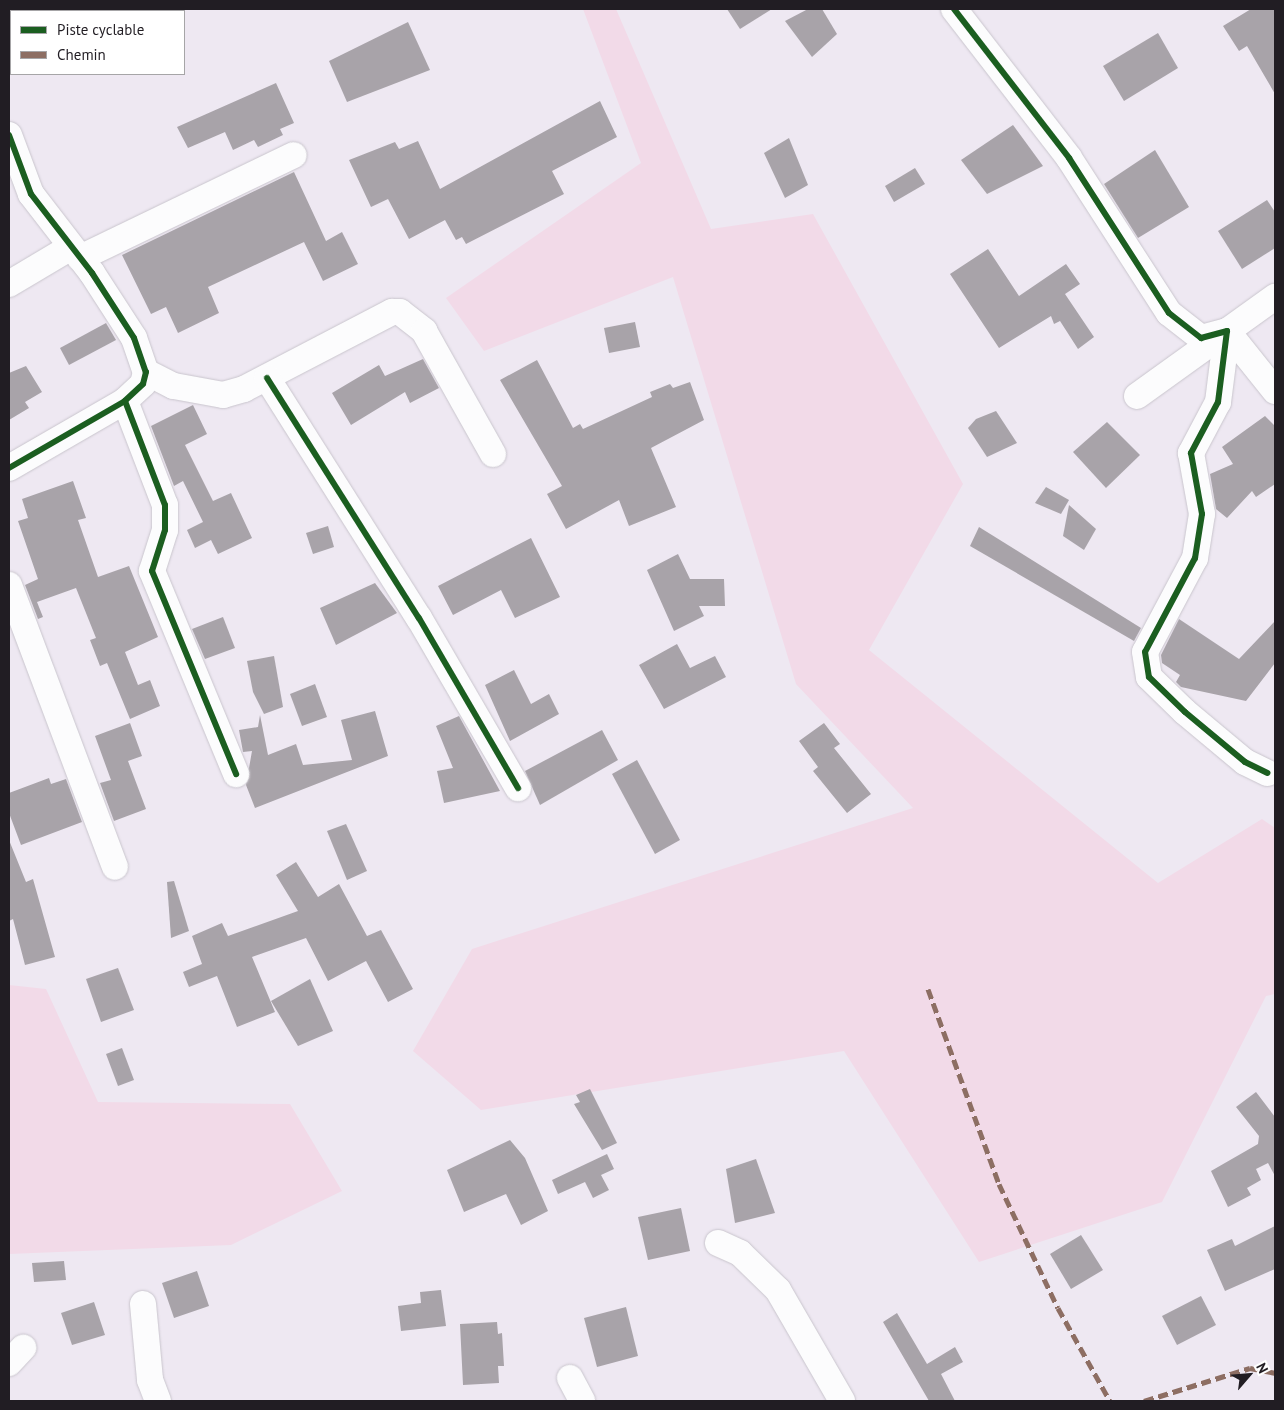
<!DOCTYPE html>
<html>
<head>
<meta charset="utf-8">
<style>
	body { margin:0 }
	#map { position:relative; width:1284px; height:1410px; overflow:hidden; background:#eee8f2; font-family:"PT Sans",sans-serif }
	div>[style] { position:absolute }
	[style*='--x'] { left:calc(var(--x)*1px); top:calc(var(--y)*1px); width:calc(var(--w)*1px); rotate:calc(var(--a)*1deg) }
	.green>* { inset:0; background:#f2dae8 }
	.building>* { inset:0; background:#a8a3a9 }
	.roads { filter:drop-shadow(0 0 1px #c9c5cd) drop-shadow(0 0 1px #c9c5cd) }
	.minor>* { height:26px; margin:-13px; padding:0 13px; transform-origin:13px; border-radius:13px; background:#fcfcfd }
	.quiet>* { height:5px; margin-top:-2.5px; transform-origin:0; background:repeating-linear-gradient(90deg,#8d6e63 0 10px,transparent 0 15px) }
	.cycleway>* { height:6px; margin:-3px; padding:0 3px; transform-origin:3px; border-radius:3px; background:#1b5e20 }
	span { translate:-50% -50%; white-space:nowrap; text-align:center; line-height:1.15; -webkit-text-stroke:4px #fff; paint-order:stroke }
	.frame { position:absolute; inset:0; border:10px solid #211d23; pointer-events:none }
	.legend { position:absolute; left:10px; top:10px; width:175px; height:65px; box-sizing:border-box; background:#fff; border:1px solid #a6a5a7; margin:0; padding:6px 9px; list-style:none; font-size:15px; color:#211d23 }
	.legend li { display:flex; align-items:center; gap:10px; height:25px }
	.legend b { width:25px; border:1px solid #a6a5a7 }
	.north { position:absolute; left:1224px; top:1350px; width:50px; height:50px; -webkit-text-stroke:4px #fff; paint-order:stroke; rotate:63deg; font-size:14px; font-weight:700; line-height:20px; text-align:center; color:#211d23 }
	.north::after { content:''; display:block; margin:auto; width:18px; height:22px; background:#211d23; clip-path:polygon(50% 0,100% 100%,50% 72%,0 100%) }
</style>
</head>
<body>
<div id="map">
	<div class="green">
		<div style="clip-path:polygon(583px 9px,616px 9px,711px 229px,813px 214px,963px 484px,869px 650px,1158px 883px,1262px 819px,1275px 828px,1275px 994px,1266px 996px,1162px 1202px,979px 1262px,844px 1051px,481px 1110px,413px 1051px,472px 949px,913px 808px,796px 684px,673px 277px,484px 351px,446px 298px,641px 163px)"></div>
		<div style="clip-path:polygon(9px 985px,46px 989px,98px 1102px,290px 1104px,342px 1191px,231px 1245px,9px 1254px)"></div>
	</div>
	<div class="building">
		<div style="clip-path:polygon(727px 9px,772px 9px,740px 29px)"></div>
		<div style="clip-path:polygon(808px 9px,822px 9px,837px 34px,812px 57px,785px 21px)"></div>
		<div style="clip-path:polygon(1251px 9px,1275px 9px,1275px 94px,1247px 46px,1239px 51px,1223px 26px)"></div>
		<div style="clip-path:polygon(408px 22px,430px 70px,347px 102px,329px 61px)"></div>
		<div style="clip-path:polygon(1158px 33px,1178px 68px,1124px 101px,1103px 66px)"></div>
		<div style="clip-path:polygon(276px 83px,294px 123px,280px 129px,283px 135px,258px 147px,254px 140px,233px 150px,225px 132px,188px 148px,177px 127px)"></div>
		<div style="clip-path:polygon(600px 101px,617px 137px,552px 171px,564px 194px,466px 244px,462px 237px,456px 240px,445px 220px,409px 239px,388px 199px,371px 207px,349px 160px,395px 142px,399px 149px,418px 141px,440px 189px)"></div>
		<div style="clip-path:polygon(1013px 125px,1043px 166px,987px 194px,961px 160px)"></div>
		<div style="clip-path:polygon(789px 138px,808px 185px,785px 198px,764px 153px)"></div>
		<div style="clip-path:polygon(1155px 150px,1189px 207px,1138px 238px,1104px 184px)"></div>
		<div style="clip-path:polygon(915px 168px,925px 184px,894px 202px,885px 186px)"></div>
		<div style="clip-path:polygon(294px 172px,326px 241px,342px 232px,358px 264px,323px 281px,304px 242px,208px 287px,219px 313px,178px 333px,166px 307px,151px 314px,122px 255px)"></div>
		<div style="clip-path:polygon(1267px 200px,1275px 212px,1275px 248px,1242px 269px,1218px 231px)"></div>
		<div style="clip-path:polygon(988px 249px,1019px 296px,1066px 264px,1080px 284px,1065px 294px,1094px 337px,1078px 349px,1060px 321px,1054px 324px,1051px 316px,999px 348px,950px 274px)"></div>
		<div style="clip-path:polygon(635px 322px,640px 347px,609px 353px,604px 328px)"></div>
		<div style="clip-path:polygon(106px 323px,116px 340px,69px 365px,60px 348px)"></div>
		<div style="clip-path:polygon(423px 359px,439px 388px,410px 403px,405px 392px,351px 425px,332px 393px,379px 365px,385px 376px)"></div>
		<div style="clip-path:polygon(537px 360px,573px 428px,580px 424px,583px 429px,652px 397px,650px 392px,670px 384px,673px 388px,690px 382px,704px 420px,651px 448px,676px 507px,629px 526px,619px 500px,566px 529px,547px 494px,562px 486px,500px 380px)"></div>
		<div style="clip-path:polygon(26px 366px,42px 392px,25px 402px,29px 408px,9px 420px,9px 373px)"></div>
		<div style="clip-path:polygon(193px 405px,207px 434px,185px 445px,213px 501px,231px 493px,252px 538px,218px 554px,211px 540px,195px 548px,187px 530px,203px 522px,183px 481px,174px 486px,151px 426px)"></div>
		<div style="clip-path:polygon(996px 411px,1017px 443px,987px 457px,968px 428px,976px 419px)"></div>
		<div style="clip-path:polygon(1265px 416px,1275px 426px,1275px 484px,1256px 497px,1252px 491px,1227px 518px,1216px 509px,1210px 474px,1233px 464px,1222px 447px)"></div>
		<div style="clip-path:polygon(1107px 422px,1140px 455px,1106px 488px,1073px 452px)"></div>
		<div style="clip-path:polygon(73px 481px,86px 518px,78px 520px,98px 577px,129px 566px,158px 637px,125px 652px,138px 685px,150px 680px,160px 706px,130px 719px,107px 663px,100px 666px,90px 640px,96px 638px,76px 588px,37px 602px,43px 617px,38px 619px,25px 585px,38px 579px,18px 521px,28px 518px,22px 499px)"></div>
		<div style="clip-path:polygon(1046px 487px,1069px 500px,1061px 514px,1035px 503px)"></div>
		<div style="clip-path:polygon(1069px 505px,1096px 529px,1084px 550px,1063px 536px)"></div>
		<div style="clip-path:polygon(328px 526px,334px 547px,313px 554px,306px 533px)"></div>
		<div style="clip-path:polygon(979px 527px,1141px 628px,1134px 641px,970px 546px)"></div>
		<div style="clip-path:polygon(531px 538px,560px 597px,515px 618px,501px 590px,453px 615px,438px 586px)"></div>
		<div style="clip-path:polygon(678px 554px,690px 579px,724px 579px,725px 606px,699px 606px,704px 616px,674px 631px,647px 570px)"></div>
		<div style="clip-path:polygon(375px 583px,397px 613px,336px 645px,320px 608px)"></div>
		<div style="clip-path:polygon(223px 617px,235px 648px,205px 659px,192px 629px)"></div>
		<div style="clip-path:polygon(1179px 619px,1239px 659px,1275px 621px,1275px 663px,1246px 701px,1181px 687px,1176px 682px,1180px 675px,1162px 663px,1161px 655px)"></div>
		<div style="clip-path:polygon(677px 644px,690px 668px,715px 656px,726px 677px,664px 709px,639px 665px)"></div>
		<div style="clip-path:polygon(274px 656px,283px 707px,264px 714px,253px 692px,247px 661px)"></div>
		<div style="clip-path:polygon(514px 670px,531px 704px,549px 694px,559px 714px,510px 741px,485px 685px)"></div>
		<div style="clip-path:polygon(315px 684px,327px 717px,302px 726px,290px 694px)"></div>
		<div style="clip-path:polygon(375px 711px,388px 756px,255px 808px,246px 785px,252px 751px,243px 752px,239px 730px,258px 727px,260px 715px,268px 755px,296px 744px,303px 765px,352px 760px,341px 720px)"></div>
		<div style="clip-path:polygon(459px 716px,500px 791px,444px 803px,437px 771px,453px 768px,436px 726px)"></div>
		<div style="clip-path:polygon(130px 723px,142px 756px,128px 761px,146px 809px,114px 821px,100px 783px,111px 780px,95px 736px)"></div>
		<div style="clip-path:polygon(824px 723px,840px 744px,834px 748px,871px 794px,847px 813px,813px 771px,818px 767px,799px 741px)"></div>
		<div style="clip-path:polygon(602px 730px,618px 760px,540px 805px,525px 771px)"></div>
		<div style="clip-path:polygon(637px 760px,680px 840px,655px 854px,612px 774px)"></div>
		<div style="clip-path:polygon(49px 778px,51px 784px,66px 779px,82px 822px,21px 845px,9px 813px,9px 793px)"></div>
		<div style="clip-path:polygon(346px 824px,367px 871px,347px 880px,327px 831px)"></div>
		<div style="clip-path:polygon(9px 840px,26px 882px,33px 879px,55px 957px,25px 965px,13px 919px,9px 921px)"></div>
		<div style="clip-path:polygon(296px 862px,318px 897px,339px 884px,367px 936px,381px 930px,413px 989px,388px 1002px,366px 961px,328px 981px,306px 938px,252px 957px,275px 1012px,237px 1027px,217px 976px,189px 987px,183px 972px,202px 964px,192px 936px,222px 923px,228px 936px,298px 911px,276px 875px)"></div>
		<div style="clip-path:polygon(174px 881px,189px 931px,171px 938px,167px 882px)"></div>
		<div style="clip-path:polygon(118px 968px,134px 1010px,101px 1022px,86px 979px)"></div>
		<div style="clip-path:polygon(310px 979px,333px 1031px,298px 1046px,271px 1001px)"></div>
		<div style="clip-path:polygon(122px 1048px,134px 1080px,118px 1086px,106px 1054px)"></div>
		<div style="clip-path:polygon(590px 1089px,617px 1143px,602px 1150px,574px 1104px,580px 1102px,576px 1095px)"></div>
		<div style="clip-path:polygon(1256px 1092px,1275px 1117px,1275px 1176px,1268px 1163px,1256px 1169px,1261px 1180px,1247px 1188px,1251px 1195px,1228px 1207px,1211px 1171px,1258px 1144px,1259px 1136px,1236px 1107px)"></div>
		<div style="clip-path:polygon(510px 1140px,525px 1158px,548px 1211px,521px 1225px,506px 1194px,464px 1212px,447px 1170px)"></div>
		<div style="clip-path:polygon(607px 1154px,614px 1169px,601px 1175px,609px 1190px,593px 1198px,585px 1182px,558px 1194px,552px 1180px)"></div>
		<div style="clip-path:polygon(756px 1159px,775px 1213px,735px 1223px,726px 1169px)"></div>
		<div style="clip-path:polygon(681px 1208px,690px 1251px,648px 1260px,638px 1217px)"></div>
		<div style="clip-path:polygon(1275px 1226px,1275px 1269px,1225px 1291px,1207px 1250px,1232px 1239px,1235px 1246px)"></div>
		<div style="clip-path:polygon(1081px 1235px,1103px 1270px,1071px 1289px,1050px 1254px)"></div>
		<div style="clip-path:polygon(64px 1261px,66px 1280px,34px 1282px,32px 1263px)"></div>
		<div style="clip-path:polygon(197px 1271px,209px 1306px,174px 1318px,162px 1283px)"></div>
		<div style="clip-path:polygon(441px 1290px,446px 1326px,401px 1331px,398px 1306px,421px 1303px,420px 1292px)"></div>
		<div style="clip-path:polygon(1201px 1296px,1216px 1325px,1177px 1345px,1162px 1316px)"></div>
		<div style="clip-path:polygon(94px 1302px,105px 1335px,72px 1345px,61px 1313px)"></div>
		<div style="clip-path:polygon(626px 1307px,638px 1356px,597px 1367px,584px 1318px)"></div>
		<div style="clip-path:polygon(897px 1313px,927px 1364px,955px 1347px,963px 1362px,941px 1374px,955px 1401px,929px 1401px,883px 1322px)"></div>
		<div style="clip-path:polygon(497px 1322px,498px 1334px,502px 1333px,504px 1366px,498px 1366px,499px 1383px,463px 1385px,460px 1324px)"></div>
	</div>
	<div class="roads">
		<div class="minor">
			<div style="--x:954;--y:9;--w:188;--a:52.3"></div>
			<div style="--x:1069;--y:158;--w:184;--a:57.2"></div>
			<div style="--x:1169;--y:313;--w:41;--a:38"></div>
			<div style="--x:1201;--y:338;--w:27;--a:-15"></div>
			<div style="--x:9;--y:135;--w:63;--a:69.6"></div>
			<div style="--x:31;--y:194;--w:100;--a:52.3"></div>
			<div style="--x:92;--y:273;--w:77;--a:57.1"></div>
			<div style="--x:134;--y:338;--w:36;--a:71"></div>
			<div style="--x:146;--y:372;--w:12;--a:104"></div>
			<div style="--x:143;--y:384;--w:25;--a:137"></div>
			<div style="--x:125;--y:401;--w:134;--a:150"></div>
			<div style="--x:80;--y:258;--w:237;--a:-25.7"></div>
			<div style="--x:9;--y:284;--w:72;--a:-30.8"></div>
			<div style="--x:1227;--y:331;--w:72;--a:97.2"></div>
			<div style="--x:1218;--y:402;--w:58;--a:117.9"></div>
			<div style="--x:1191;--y:453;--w:62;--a:79.8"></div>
			<div style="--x:1202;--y:514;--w:45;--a:99"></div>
			<div style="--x:1195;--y:558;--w:106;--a:118"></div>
			<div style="--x:1145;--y:652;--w:25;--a:81"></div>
			<div style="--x:1149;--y:677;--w:50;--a:44.2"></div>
			<div style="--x:1185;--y:712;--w:78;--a:39.8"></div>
			<div style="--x:1245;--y:762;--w:25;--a:26"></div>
			<div style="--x:1227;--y:331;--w:77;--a:51.3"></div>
			<div style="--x:146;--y:372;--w:31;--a:27"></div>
			<div style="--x:174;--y:386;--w:50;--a:10.4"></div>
			<div style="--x:223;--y:395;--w:22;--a:-16"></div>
			<div style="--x:244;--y:389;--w:167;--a:-27.5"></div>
			<div style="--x:392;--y:312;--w:8;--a:0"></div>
			<div style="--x:400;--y:312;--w:31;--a:38"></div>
			<div style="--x:424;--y:331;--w:141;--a:60.7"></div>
			<div style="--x:267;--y:378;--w:284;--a:57.7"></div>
			<div style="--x:419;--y:618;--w:197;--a:59.8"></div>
			<div style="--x:1137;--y:396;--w:170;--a:-35.7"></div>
			<div style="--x:125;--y:401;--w:111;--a:69"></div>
			<div style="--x:165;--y:505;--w:25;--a:90"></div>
			<div style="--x:165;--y:530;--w:43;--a:107.6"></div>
			<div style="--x:152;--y:571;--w:220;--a:67.5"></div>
			<div style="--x:9;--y:585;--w:301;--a:69.4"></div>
			<div style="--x:718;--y:1243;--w:24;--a:24"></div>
			<div style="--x:740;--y:1253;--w:53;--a:44.2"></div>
			<div style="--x:778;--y:1290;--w:128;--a:60"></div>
			<div style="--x:143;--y:1304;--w:76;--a:84.7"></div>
			<div style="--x:150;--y:1380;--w:22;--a:69"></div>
			<div style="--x:9;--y:1363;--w:21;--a:-47"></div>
			<div style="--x:570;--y:1378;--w:26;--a:62"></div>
		</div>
	</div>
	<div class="quiet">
		<div style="--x:928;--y:989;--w:208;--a:70"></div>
		<div style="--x:999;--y:1184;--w:137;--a:64.6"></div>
		<div style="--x:1058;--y:1308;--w:107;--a:60.8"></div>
		<div style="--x:1144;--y:1401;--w:111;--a:-17.3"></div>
		<div style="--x:1250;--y:1368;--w:25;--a:11"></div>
	</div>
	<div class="cycleway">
		<div style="--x:954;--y:9;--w:188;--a:52.3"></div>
		<div style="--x:1069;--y:158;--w:184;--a:57.2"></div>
		<div style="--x:1169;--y:313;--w:41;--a:38"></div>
		<div style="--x:1201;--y:338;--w:27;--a:-15"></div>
		<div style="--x:1227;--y:331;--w:72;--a:97.2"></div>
		<div style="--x:1218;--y:402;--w:58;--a:117.9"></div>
		<div style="--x:1191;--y:453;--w:62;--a:79.8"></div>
		<div style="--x:1202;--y:514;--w:45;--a:99"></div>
		<div style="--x:1195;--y:558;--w:106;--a:118"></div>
		<div style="--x:1145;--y:652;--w:25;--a:81"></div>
		<div style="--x:1149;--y:677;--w:50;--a:44.2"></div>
		<div style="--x:1185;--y:712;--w:78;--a:39.8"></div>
		<div style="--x:1245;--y:762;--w:25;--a:26"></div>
		<div style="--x:9;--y:135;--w:63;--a:69.6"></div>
		<div style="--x:31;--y:194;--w:100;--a:52.3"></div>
		<div style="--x:92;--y:273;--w:77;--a:57.1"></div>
		<div style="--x:134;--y:338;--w:36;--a:71"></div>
		<div style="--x:146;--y:372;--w:12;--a:104"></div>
		<div style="--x:143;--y:384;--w:25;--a:137"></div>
		<div style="--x:125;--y:401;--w:134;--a:150"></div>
		<div style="--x:267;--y:378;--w:284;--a:57.7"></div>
		<div style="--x:419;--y:618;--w:197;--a:59.8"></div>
		<div style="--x:125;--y:401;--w:111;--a:69"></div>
		<div style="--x:165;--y:505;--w:25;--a:90"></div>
		<div style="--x:165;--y:530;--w:43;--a:107.6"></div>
		<div style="--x:152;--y:571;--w:220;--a:67.5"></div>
	</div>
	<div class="frame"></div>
	<ul class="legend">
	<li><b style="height:6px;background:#1b5e20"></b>Piste cyclable</li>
	<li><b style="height:6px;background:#8d6e63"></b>Chemin</li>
	</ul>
	<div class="north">N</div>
</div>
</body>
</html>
